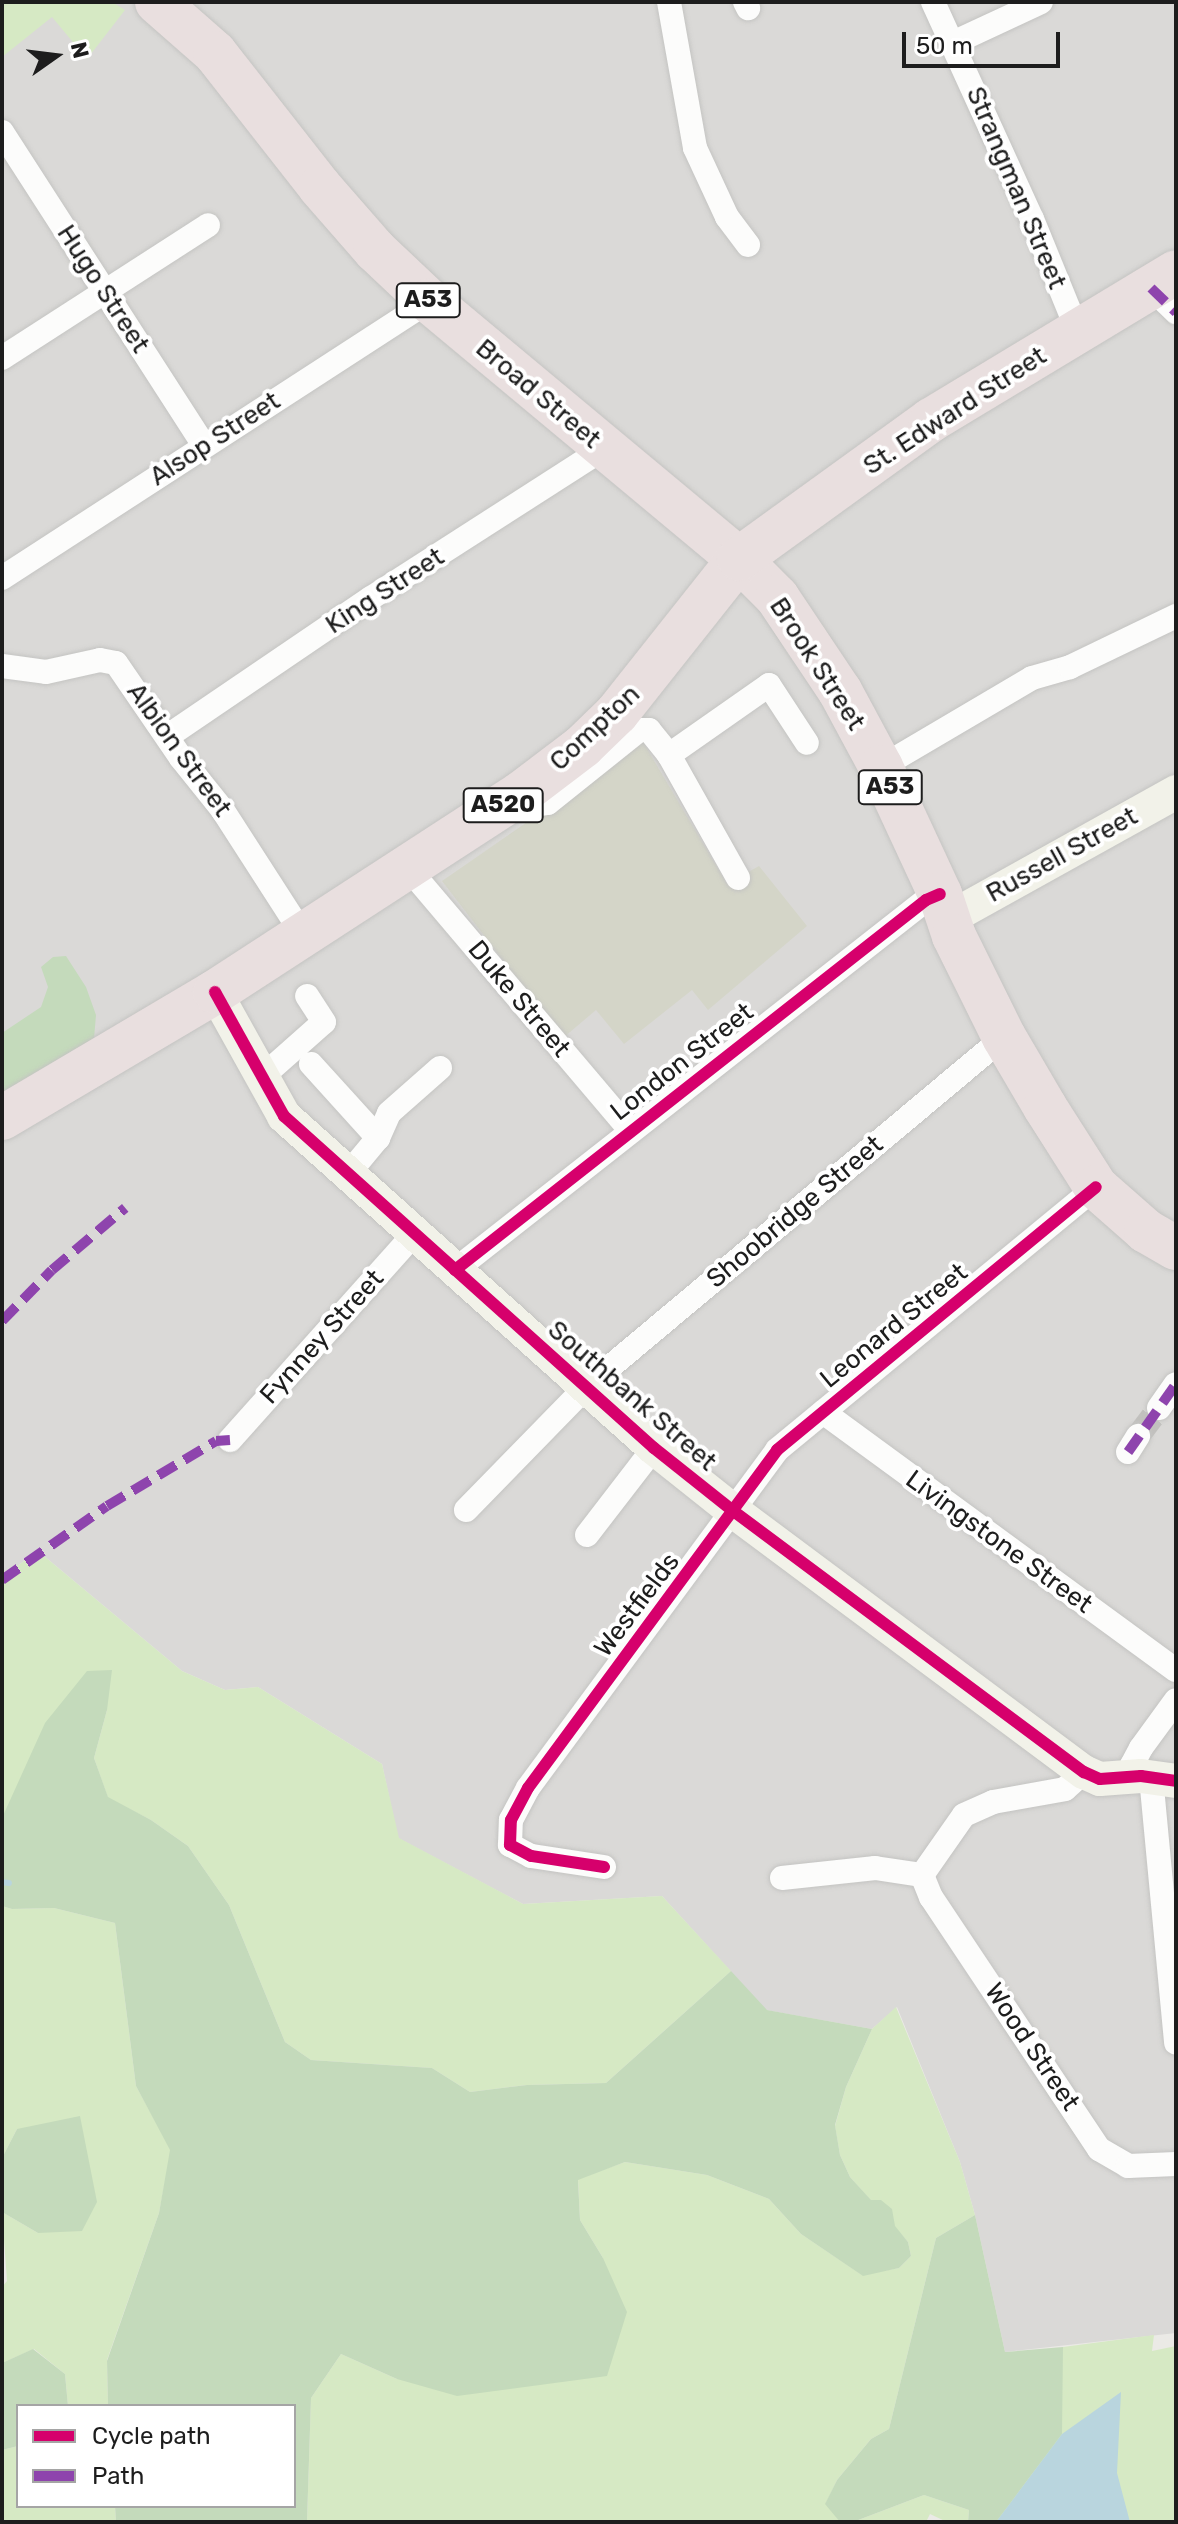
<!DOCTYPE html>
<html>
<head>
<meta charset="utf-8">
<style>
	body { margin:0 }
	#map { position:relative; width:1178px; height:2524px; overflow:hidden; background:#ebeae6; font-family:Rubik,sans-serif }
	div>[style] { position:absolute }
	[style*='--x'] { left:calc(var(--x)*1px); top:calc(var(--y)*1px); width:calc(var(--w)*1px); rotate:calc(var(--a)*1deg) }
	.residential>* { inset:0; background:#dad9d7 }
	.construction>* { inset:0; background:#d4d5c8 }
	.grass>* { inset:0; background:#d6e9c4 }
	.forest>* { inset:0; background:#c4dabb }
	.water>* { inset:0; background:#b9d5de }
	.stream>* { height:6px; margin:-3px; padding:0 3px; transform-origin:3px; border-radius:3px; background:#b9d5de }
	.street-tunnel>* { height:24px; margin-top:-12px; transform-origin:0; background:repeating-linear-gradient(90deg,#c2c1be 0 24px,transparent 0 36px) }
	.roads { filter:drop-shadow(0 0 2px #c4c4c2) drop-shadow(0 0 2px #c4c4c2) }
	.street>* { height:24px; margin:-12px; padding:0 12px; transform-origin:12px; border-radius:12px; background:#fcfcfb }
	.secondary>* { height:34px; margin:-17px; padding:0 17px; transform-origin:17px; border-radius:17px; background:#f2f2e9 }
	.highway>* { height:44px; margin:-22px; padding:0 22px; transform-origin:22px; border-radius:22px; background:#e9dfdf }
	.quiet>* { height:10px; margin-top:-5px; transform-origin:0; background:repeating-linear-gradient(90deg,#8e44ad 0 20px,transparent 0 30px) }
	.cycleway>* { height:12px; margin:-6px; padding:0 6px; transform-origin:6px; border-radius:6px; background:#d6006c }
	span { translate:-50% -50%; white-space:nowrap; text-align:center; line-height:1.15; -webkit-text-stroke:8px #fff; paint-order:stroke }
	.shield-label span { padding:2px 6px; background:#fff; border:2px solid; border-radius:6px; -webkit-text-stroke-width:0 }
	.shield-label { font-size:24px; color:#1d1d1d; font-weight:700 }
	.street-label { font-size:26px; color:#1d1d1d }
	.frame { position:absolute; inset:0; border:4px solid #1d1d1d; pointer-events:none }
	.legend { position:absolute; left:16px; top:2404px; width:280px; height:104px; box-sizing:border-box; background:#fff; border:2px solid #a5a5a5; margin:0; padding:10px 14px; list-style:none; font-size:24px; color:#1d1d1d }
	.legend li { display:flex; align-items:center; gap:16px; height:40px }
	.legend b { width:40px; border:2px solid #a5a5a5 }
	.north { position:absolute; left:16px; top:16px; width:80px; height:80px; -webkit-text-stroke:6px #fff; paint-order:stroke; rotate:76deg; font-size:22px; font-weight:700; line-height:32px; text-align:center; color:#1d1d1d }
	.north::after { content:''; display:block; margin:auto; width:28px; height:36px; background:#1d1d1d; clip-path:polygon(50% 0,100% 100%,50% 72%,0 100%) }
	.scale { position:absolute; left:902px; top:32px; width:158px; height:36px; box-sizing:border-box; border:4px solid #1d1d1d; border-top:0; padding-left:10px; font-size:24px; line-height:28px; white-space:nowrap; color:#1d1d1d; -webkit-text-stroke:6px #fff; paint-order:stroke }
</style>
</head>
<body>
<div id="map">
	<div class="residential">
		<div style="clip-path:polygon(2px 2px,1176px 2px,1176px 2333px,1005px 2352px,975px 2215px,960px 2162px,897px 2007px,872px 2029px,766px 2010px,662px 1896px,523px 1904px,398px 1838px,382px 1764px,258px 1687px,225px 1690px,182px 1671px,38px 1551px,2px 1577px)"></div>
	</div>
	<div class="construction">
		<div style="clip-path:polygon(643px 742px,727px 884px,759px 866px,807px 926px,708px 1010px,692px 990px,624px 1044px,596px 1010px,563px 1038px,442px 881px)"></div>
	</div>
	<div class="grass">
		<div style="clip-path:polygon(2px 2px,112px 2px,125px 10px,87px 59px,52px 17px,2px 57px)"></div>
		<div style="clip-path:polygon(38px 1551px,182px 1671px,225px 1690px,258px 1687px,382px 1764px,399px 1838px,523px 1904px,662px 1896px,731px 1971px,606px 2083px,527px 2085px,470px 2092px,432px 2068px,311px 2060px,285px 2042px,229px 1905px,188px 1846px,151px 1820px,108px 1798px,94px 1758px,107px 1710px,2px 1818px,2px 1577px)"></div>
		<div style="clip-path:polygon(2px 1906px,12px 1909px,54px 1908px,115px 1923px,136px 2086px,171px 2150px,159px 2213px,107px 2360px,108px 2406px,68px 2406px,65px 2374px,34px 2349px,2px 2363px,2px 2287px,7px 2281px,2px 2212px,38px 2233px,17px 2129px,2px 2158px)"></div>
		<div style="clip-path:polygon(896px 2007px,960px 2162px,975px 2215px,936px 2238px,889px 2429px,871px 2439px,837px 2480px,826px 2503px,840px 2522px,307px 2522px,311px 2398px,341px 2354px,397px 2379px,603px 2258px,580px 2220px,578px 2179px,625px 2162px,707px 2175px,769px 2199px,801px 2234px,862px 2275px,899px 2268px,911px 2256px,908px 2242px,850px 2177px,840px 2155px,835px 2126px,846px 2087px,872px 2029px)"></div>
		<div style="clip-path:polygon(1154px 2335px,1152px 2351px,1176px 2346px,1176px 2522px,996px 2522px,1061px 2364px,1063px 2347px)"></div>
		<div style="clip-path:polygon(18px 2446px,18px 2506px,115px 2506px,116px 2522px,2px 2522px,2px 2450px)"></div>
		<div style="clip-path:polygon(924px 2495px,969px 2510px,968px 2522px,947px 2522px,930px 2514px,926px 2522px,853px 2522px)"></div>
	</div>
	<div class="forest">
		<div style="clip-path:polygon(66px 956px,86px 987px,96px 1015px,94px 1039px,2px 1094px,2px 1033px,41px 1007px,48px 987px,41px 967px,53px 957px)"></div>
		<div style="clip-path:polygon(112px 1670px,107px 1710px,94px 1758px,108px 1797px,151px 1820px,188px 1846px,229px 1905px,285px 2042px,311px 2060px,432px 2068px,470px 2092px,527px 2085px,606px 2083px,731px 1971px,767px 2010px,872px 2029px,846px 2087px,835px 2125px,840px 2155px,850px 2177px,871px 2200px,881px 2200px,892px 2209px,895px 2226px,908px 2242px,911px 2256px,899px 2268px,863px 2276px,801px 2234px,769px 2199px,707px 2175px,625px 2162px,578px 2180px,580px 2220px,603px 2258px,627px 2312px,607px 2376px,457px 2396px,397px 2379px,341px 2354px,311px 2398px,307px 2522px,116px 2522px,115px 2506px,294px 2506px,294px 2406px,108px 2406px,107px 2361px,159px 2213px,170px 2150px,136px 2086px,115px 1923px,54px 1908px,12px 1909px,2px 1906px,2px 1818px,45px 1723px,87px 1671px)"></div>
		<div style="clip-path:polygon(80px 2116px,97px 2202px,82px 2231px,38px 2233px,2px 2212px,2px 2158px,17px 2129px)"></div>
		<div style="clip-path:polygon(975px 2215px,1005px 2352px,1063px 2347px,1062px 2434px,996px 2522px,968px 2522px,969px 2510px,924px 2495px,853px 2522px,840px 2522px,825px 2504px,837px 2480px,871px 2439px,889px 2429px,936px 2238px)"></div>
		<div style="clip-path:polygon(33px 2349px,65px 2374px,68px 2406px,18px 2406px,18px 2446px,2px 2450px,2px 2363px)"></div>
	</div>
	<div class="water">
		<div style="clip-path:polygon(1121px 2392px,1117px 2473px,1130px 2522px,996px 2522px,1062px 2434px)"></div>
	</div>
	<div class="stream">
		<div style="--x:2;--y:1882;--w:7;--a:8"></div>
	</div>
	<div class="street-tunnel">
		<div style="--x:1138;--y:1436;--w:35;--a:-53"></div>
	</div>
	<div class="roads">
		<div class="street">
			<div style="--x:669;--y:2;--w:148;--a:79.9"></div>
			<div style="--x:695;--y:148;--w:76;--a:65.1"></div>
			<div style="--x:727;--y:217;--w:35;--a:53"></div>
			<div style="--x:745;--y:2;--w:7;--a:63"></div>
			<div style="--x:933;--y:2;--w:239;--a:65.5"></div>
			<div style="--x:1032;--y:219;--w:122;--a:67.8"></div>
			<div style="--x:953;--y:43;--w:97;--a:-25"></div>
			<div style="--x:2;--y:132;--w:373;--a:57.2"></div>
			<div style="--x:1151;--y:288;--w:35;--a:44"></div>
			<div style="--x:2;--y:358;--w:245;--a:-32.8"></div>
			<div style="--x:2;--y:578;--w:509;--a:-32.97"></div>
			<div style="--x:2;--y:666;--w:44;--a:7.8"></div>
			<div style="--x:46;--y:672;--w:55;--a:-12.5"></div>
			<div style="--x:100;--y:660;--w:16;--a:11"></div>
			<div style="--x:116;--y:663;--w:115;--a:55.6"></div>
			<div style="--x:181;--y:758;--w:65;--a:51.2"></div>
			<div style="--x:222;--y:809;--w:151;--a:57.2"></div>
			<div style="--x:168;--y:736;--w:245;--a:-34.2"></div>
			<div style="--x:371;--y:598;--w:276;--a:-32.7"></div>
			<div style="--x:669;--y:755;--w:122;--a:-35"></div>
			<div style="--x:769;--y:685;--w:69;--a:56.8"></div>
			<div style="--x:881;--y:767;--w:175;--a:-30.5"></div>
			<div style="--x:1032;--y:678;--w:40;--a:-16"></div>
			<div style="--x:1070;--y:667;--w:118;--a:-25.7"></div>
			<div style="--x:520;--y:794;--w:14;--a:56"></div>
			<div style="--x:528;--y:806;--w:20;--a:-9"></div>
			<div style="--x:548;--y:803;--w:117;--a:-38.7"></div>
			<div style="--x:639;--y:730;--w:10;--a:0"></div>
			<div style="--x:649;--y:730;--w:32;--a:51"></div>
			<div style="--x:669;--y:755;--w:141;--a:60.7"></div>
			<div style="--x:407;--y:867;--w:345;--a:49.7"></div>
			<div style="--x:311;--y:1064;--w:100;--a:47.8"></div>
			<div style="--x:263;--y:1076;--w:81;--a:-41.5"></div>
			<div style="--x:324;--y:1022;--w:31;--a:-123"></div>
			<div style="--x:348;--y:1174;--w:47;--a:-50.2"></div>
			<div style="--x:378;--y:1138;--w:27;--a:-66"></div>
			<div style="--x:389;--y:1113;--w:68;--a:-41.4"></div>
			<div style="--x:455;--y:1270;--w:599;--a:-38.15"></div>
			<div style="--x:926;--y:900;--w:15;--a:-23"></div>
			<div style="--x:1159;--y:1408;--w:29;--a:-55"></div>
			<div style="--x:823;--y:1412;--w:437;--a:36.2"></div>
			<div style="--x:230;--y:1440;--w:276;--a:-48.2"></div>
			<div style="--x:1128;--y:1452;--w:19;--a:-58"></div>
			<div style="--x:466;--y:1510;--w:172;--a:-45.7"></div>
			<div style="--x:586;--y:1387;--w:545;--a:-39.94"></div>
			<div style="--x:587;--y:1535;--w:110;--a:-52.4"></div>
			<div style="--x:1130;--y:1777;--w:12;--a:-81"></div>
			<div style="--x:1132;--y:1765;--w:19;--a:-62"></div>
			<div style="--x:1141;--y:1748;--w:59;--a:-53.9"></div>
			<div style="--x:1151;--y:1777;--w:267;--a:84.6"></div>
			<div style="--x:604;--y:1867;--w:74;--a:-171.4"></div>
			<div style="--x:531;--y:1856;--w:24;--a:-152"></div>
			<div style="--x:510;--y:1845;--w:25;--a:-88"></div>
			<div style="--x:511;--y:1820;--w:36;--a:-62"></div>
			<div style="--x:528;--y:1788;--w:420;--a:-53.6"></div>
			<div style="--x:777;--y:1450;--w:413;--a:-39.5"></div>
			<div style="--x:922;--y:1875;--w:24;--a:68"></div>
			<div style="--x:931;--y:1897;--w:303;--a:56.3"></div>
			<div style="--x:1099;--y:2149;--w:34;--a:30"></div>
			<div style="--x:1128;--y:2166;--w:48;--a:-2.4"></div>
			<div style="--x:922;--y:1875;--w:73;--a:-55"></div>
			<div style="--x:964;--y:1815;--w:32;--a:-24"></div>
			<div style="--x:993;--y:1802;--w:73;--a:-10.2"></div>
			<div style="--x:1065;--y:1789;--w:25;--a:-42"></div>
			<div style="--x:782;--y:1878;--w:94;--a:-6.1"></div>
			<div style="--x:875;--y:1868;--w:48;--a:8.5"></div>
		</div>
		<div class="secondary">
			<div style="--x:948;--y:919;--w:261;--a:-29.1"></div>
			<div style="--x:215;--y:992;--w:142;--a:60.9"></div>
			<div style="--x:284;--y:1116;--w:497;--a:41.9"></div>
			<div style="--x:654;--y:1448;--w:100;--a:38.5"></div>
			<div style="--x:732;--y:1510;--w:439;--a:36.7"></div>
			<div style="--x:1084;--y:1772;--w:17;--a:24"></div>
			<div style="--x:1100;--y:1779;--w:41;--a:-4.2"></div>
			<div style="--x:1141;--y:1776;--w:35;--a:8"></div>
		</div>
		<div class="highway">
			<div style="--x:157;--y:2;--w:77;--a:41.3"></div>
			<div style="--x:215;--y:53;--w:170;--a:51.9"></div>
			<div style="--x:320;--y:187;--w:84;--a:48.9"></div>
			<div style="--x:375;--y:250;--w:74;--a:43.4"></div>
			<div style="--x:429;--y:301;--w:403;--a:39.8"></div>
			<div style="--x:739;--y:559;--w:54;--a:45"></div>
			<div style="--x:777;--y:597;--w:113;--a:56.2"></div>
			<div style="--x:840;--y:691;--w:86;--a:61.7"></div>
			<div style="--x:881;--y:767;--w:140;--a:65.1"></div>
			<div style="--x:940;--y:894;--w:44;--a:71.6"></div>
			<div style="--x:954;--y:936;--w:113;--a:63.7"></div>
			<div style="--x:1004;--y:1037;--w:81;--a:59.6"></div>
			<div style="--x:1045;--y:1107;--w:95;--a:57.5"></div>
			<div style="--x:1096;--y:1187;--w:67;--a:41.3"></div>
			<div style="--x:1146;--y:1231;--w:34;--a:30"></div>
			<div style="--x:2;--y:1118;--w:247;--a:-30.6"></div>
			<div style="--x:215;--y:992;--w:364;--a:-33"></div>
			<div style="--x:520;--y:794;--w:79;--a:-37.3"></div>
			<div style="--x:583;--y:746;--w:47;--a:-44.1"></div>
			<div style="--x:617;--y:713;--w:196;--a:-51.6"></div>
			<div style="--x:739;--y:559;--w:237;--a:-35.9"></div>
			<div style="--x:931;--y:420;--w:286;--a:-31.1"></div>
		</div>
	</div>
	<div class="quiet">
		<div style="--x:1151;--y:288;--w:35;--a:44"></div>
		<div style="--x:2;--y:1321;--w:71;--a:-45.6"></div>
		<div style="--x:52;--y:1270;--w:96;--a:-40.3"></div>
		<div style="--x:1128;--y:1452;--w:83;--a:-54.8"></div>
		<div style="--x:2;--y:1580;--w:128;--a:-35.2"></div>
		<div style="--x:107;--y:1506;--w:127;--a:-30.8"></div>
		<div style="--x:216;--y:1441;--w:14;--a:-4"></div>
	</div>
	<div class="cycleway">
		<div style="--x:215;--y:992;--w:142;--a:60.9"></div>
		<div style="--x:284;--y:1116;--w:497;--a:41.9"></div>
		<div style="--x:654;--y:1448;--w:100;--a:38.5"></div>
		<div style="--x:732;--y:1510;--w:439;--a:36.7"></div>
		<div style="--x:1084;--y:1772;--w:17;--a:24"></div>
		<div style="--x:1100;--y:1779;--w:41;--a:-4.2"></div>
		<div style="--x:1141;--y:1776;--w:35;--a:8"></div>
		<div style="--x:455;--y:1270;--w:599;--a:-38.15"></div>
		<div style="--x:926;--y:900;--w:15;--a:-23"></div>
		<div style="--x:604;--y:1867;--w:74;--a:-171.4"></div>
		<div style="--x:531;--y:1856;--w:24;--a:-152"></div>
		<div style="--x:510;--y:1845;--w:25;--a:-88"></div>
		<div style="--x:511;--y:1820;--w:36;--a:-62"></div>
		<div style="--x:528;--y:1788;--w:420;--a:-53.6"></div>
		<div style="--x:777;--y:1450;--w:413;--a:-39.5"></div>
	</div>
	<div class="shield-label">
		<span style="left:428px;top:300px">A53</span>
		<span style="left:890px;top:787px">A53</span>
		<span style="left:503px;top:805px">A520</span>
	</div>
	<div class="street-label">
		<span style="left:1016px;top:188px;rotate:67deg">Strangman Street</span>
		<span style="left:103px;top:289px;rotate:57deg">Hugo Street</span>
		<span style="left:538px;top:394px;rotate:40deg">Broad Street</span>
		<span style="left:955px;top:411px;rotate:-33deg">St. Edward Street</span>
		<span style="left:215px;top:439px;rotate:-33deg">Alsop Street</span>
		<span style="left:385px;top:591px;rotate:-33deg">King Street</span>
		<span style="left:817px;top:664px;rotate:57deg">Brook Street</span>
		<span style="left:595px;top:728px;rotate:-43deg">Compton</span>
		<span style="left:179px;top:750px;rotate:54deg">Albion Street</span>
		<span style="left:1062px;top:855px;rotate:-29deg">Russell Street</span>
		<span style="left:519px;top:999px;rotate:50deg">Duke Street</span>
		<span style="left:682px;top:1062px;rotate:-38deg">London Street</span>
		<span style="left:795px;top:1212px;rotate:-40deg">Shoobridge Street</span>
		<span style="left:894px;top:1326px;rotate:-39deg">Leonard Street</span>
		<span style="left:322px;top:1337px;rotate:-48deg">Fynney Street</span>
		<span style="left:632px;top:1396px;rotate:41deg">Southbank Street</span>
		<span style="left:999px;top:1542px;rotate:36deg">Livingstone Street</span>
		<span style="left:637px;top:1605px;rotate:-53deg">Westfields</span>
		<span style="left:1032px;top:2047px;rotate:56deg">Wood Street</span>
	</div>
	<div class="frame"></div>
	<ul class="legend">
	<li><b style="height:10px;background:#d6006c"></b>Cycle path</li>
	<li><b style="height:10px;background:#8e44ad"></b>Path</li>
	</ul>
	<div class="north">N</div>
	<div class="scale">50 m</div>
</div>
</body>
</html>
